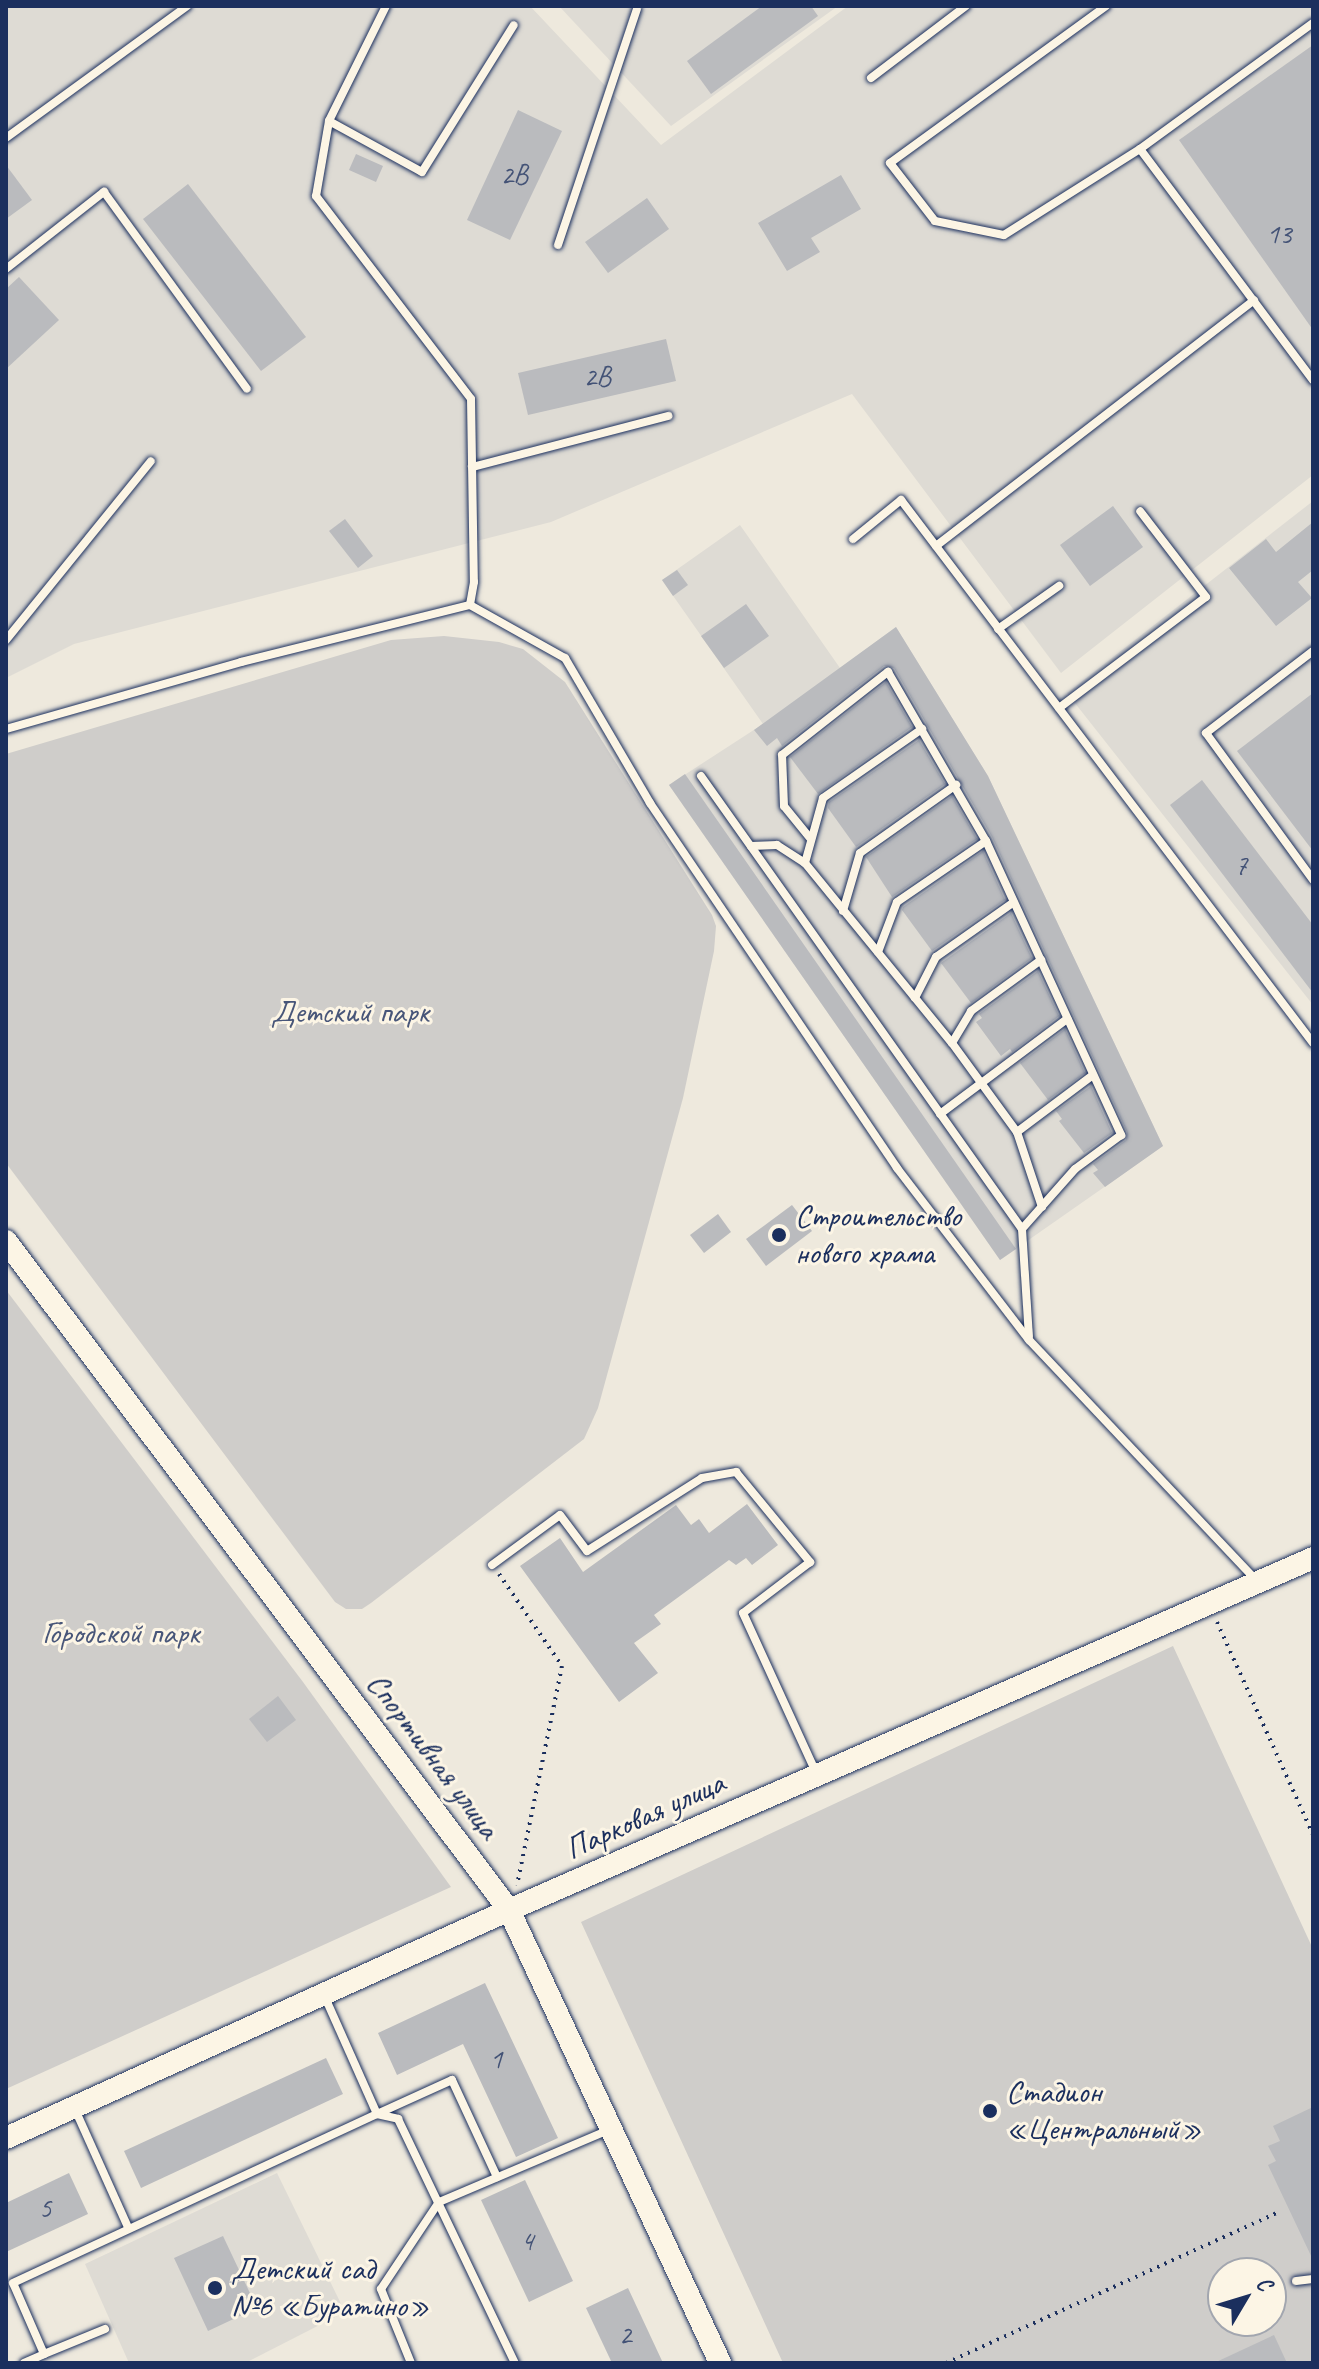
<!DOCTYPE html>
<html>
<head>
<meta charset="utf-8">
<style>
	body { margin:0 }
	#map { position:relative; width:1319px; height:2369px; overflow:hidden; background:#eee9dd; font-family:Caveat,sans-serif }
	div>[style] { position:absolute }
	[style*='--x'] { left:calc(var(--x)*1px); top:calc(var(--y)*1px); width:calc(var(--w)*1px); rotate:calc(var(--a)*1deg) }
	.built>* { inset:0; background:#dedbd4 }
	.green>* { inset:0; background:#cfcdca }
	.building>* { inset:0; background:#babbbe }
	.path>* { height:4px; margin-top:-2px; transform-origin:0; background:repeating-linear-gradient(90deg,#1b2f5e 0 2px,transparent 0 8px) }
	.roads { filter:drop-shadow(0 0 2px #1b2f5e) drop-shadow(0 0 2px #1b2f5e) }
	.service>* { height:8px; margin:-4px; padding:0 4px; transform-origin:4px; border-radius:4px; background:#fcf5e5 }
	.tertiary>* { height:22px; margin:-11px; padding:0 11px; transform-origin:11px; border-radius:11px; background:#fcf5e5 }
	.dots>* { width:22px; height:22px; translate:-50% -50%; box-sizing:border-box; border:4px solid #fcf5e5; border-radius:50% }
	span { translate:-50% -50%; white-space:nowrap; text-align:center; line-height:1.15; -webkit-text-stroke:6px #fcf5e5; paint-order:stroke }
	.number-label { font-size:28px; color:#435276 }
	.number-label span { -webkit-text-stroke-width:0 }
	.park-label { font-size:32px; color:#485679 }
	.poi-label { font-size:32px; color:#1b2f5e }
	.left { translate:0 -50%; text-align:left }
	.street-label { font-size:32px; color:#1b2f5e }
	.frame { position:absolute; inset:0; border:8px solid #1b2f5e; pointer-events:none }
	.north { position:absolute; left:1207px; top:2257px; width:80px; height:80px; box-sizing:border-box; background:#fcf5e5; border:2px solid #a2a6af; border-radius:50%; rotate:52deg; font-size:22px; font-weight:700; line-height:32px; text-align:center; color:#1b2f5e }
	.north::after { content:''; display:block; margin:auto; width:28px; height:36px; background:#1b2f5e; clip-path:polygon(50% 0,100% 100%,50% 72%,0 100%) }
</style>
</head>
<body>
<div id="map">
	<div class="built">
		<div style="clip-path:polygon(6px 6px,530px 6px,661px 145px,848px 6px,1313px 6px,1313px 475px,1061px 673px,852px 394px,551px 522px,74px 644px,6px 678px)"></div>
		<div style="clip-path:polygon(559px 6px,838px 6px,671px 126px)"></div>
		<div style="clip-path:polygon(1313px 501px,1313px 1005px,1067px 693px)"></div>
		<div style="clip-path:polygon(740px 525px,840px 668px,896px 627px,988px 776px,1163px 1146px,1000px 1260px,669px 785px,763px 724px,662px 580px)"></div>
		<div style="clip-path:polygon(277px 2173px,345px 2312px,245px 2363px,129px 2363px,85px 2264px)"></div>
	</div>
	<div class="green">
		<div style="clip-path:polygon(444px 636px,499px 642px,523px 649px,565px 682px,712px 915px,716px 926px,714px 951px,683px 1098px,598px 1408px,584px 1439px,371px 1603px,362px 1609px,346px 1609px,335px 1602px,6px 1163px,6px 754px,391px 640px)"></div>
		<div style="clip-path:polygon(6px 1290px,303px 1682px,451px 1887px,6px 2089px)"></div>
		<div style="clip-path:polygon(evenodd,1173px 1646px,1313px 1949px,1313px 2363px,783px 2363px,581px 1922px,1173px 1646px,1223px 2273px,1271px 2273px,1271px 2321px,1223px 2321px,1223px 2273px)"></div>
	</div>
	<div class="building">
		<div style="clip-path:polygon(762px 6px,811px 6px,818px 16px,711px 94px,687px 61px)"></div>
		<div style="clip-path:polygon(1313px 45px,1313px 330px,1179px 140px)"></div>
		<div style="clip-path:polygon(518px 110px,562px 131px,510px 240px,467px 220px)"></div>
		<div style="clip-path:polygon(356px 154px,383px 166px,376px 182px,349px 170px)"></div>
		<div style="clip-path:polygon(6px 165px,32px 200px,6px 219px)"></div>
		<div style="clip-path:polygon(841px 175px,861px 209px,811px 238px,820px 252px,787px 271px,758px 223px)"></div>
		<div style="clip-path:polygon(188px 184px,306px 337px,261px 371px,143px 219px)"></div>
		<div style="clip-path:polygon(647px 198px,669px 229px,608px 273px,585px 242px)"></div>
		<div style="clip-path:polygon(19px 277px,59px 320px,6px 369px,6px 289px)"></div>
		<div style="clip-path:polygon(666px 339px,676px 381px,528px 415px,518px 373px)"></div>
		<div style="clip-path:polygon(1113px 506px,1143px 547px,1090px 586px,1060px 545px)"></div>
		<div style="clip-path:polygon(345px 519px,373px 556px,358px 568px,329px 531px)"></div>
		<div style="clip-path:polygon(1313px 522px,1313px 570px,1298px 582px,1312px 598px,1276px 626px,1229px 568px,1266px 539px,1276px 552px)"></div>
		<div style="clip-path:polygon(677px 570px,688px 585px,673px 596px,662px 580px)"></div>
		<div style="clip-path:polygon(746px 604px,769px 636px,724px 668px,701px 636px)"></div>
		<div style="clip-path:polygon(896px 627px,988px 776px,1163px 1146px,1105px 1187px,1093px 1173px,1098px 1170px,1093px 1164px,1126px 1140px,1127px 1132px,992px 837px,894px 668px,884px 666px,782px 746px,777px 738px,767px 746px,754px 730px)"></div>
		<div style="clip-path:polygon(886px 682px,912px 727px,818px 794px,790px 757px)"></div>
		<div style="clip-path:polygon(1313px 693px,1313px 851px,1237px 751px)"></div>
		<div style="clip-path:polygon(919px 740px,945px 784px,856px 847px,828px 808px,829px 802px)"></div>
		<div style="clip-path:polygon(685px 774px,1016px 1249px,1000px 1260px,669px 785px)"></div>
		<div style="clip-path:polygon(1202px 780px,1313px 925px,1313px 993px,1170px 805px)"></div>
		<div style="clip-path:polygon(952px 796px,977px 839px,892px 897px,866px 857px)"></div>
		<div style="clip-path:polygon(983px 851px,1005px 900px,932px 951px,902px 910px,903px 907px)"></div>
		<div style="clip-path:polygon(1011px 913px,1032px 958px,971px 1003px,941px 963px)"></div>
		<div style="clip-path:polygon(1038px 971px,1059px 1016px,1012px 1052px,1010px 1049px,1001px 1056px,976px 1022px,982px 1018px,979px 1014px)"></div>
		<div style="clip-path:polygon(1065px 1029px,1085px 1073px,1048px 1100px,1020px 1063px)"></div>
		<div style="clip-path:polygon(1091px 1086px,1112px 1133px,1084px 1153px,1059px 1121px,1062px 1119px,1056px 1111px)"></div>
		<div style="clip-path:polygon(792px 1205px,812px 1231px,766px 1266px,746px 1239px)"></div>
		<div style="clip-path:polygon(718px 1214px,731px 1232px,704px 1253px,690px 1235px)"></div>
		<div style="clip-path:polygon(747px 1504px,778px 1545px,752px 1565px,746px 1558px,736px 1565px,729px 1560px,654px 1615px,661px 1624px,634px 1643px,658px 1673px,619px 1702px,520px 1566px,560px 1538px,583px 1572px,676px 1505px,691px 1525px,699px 1519px,709px 1533px)"></div>
		<div style="clip-path:polygon(278px 1696px,296px 1720px,267px 1742px,249px 1719px)"></div>
		<div style="clip-path:polygon(485px 1983px,558px 2138px,516px 2157px,463px 2044px,397px 2075px,378px 2033px)"></div>
		<div style="clip-path:polygon(326px 2058px,343px 2094px,141px 2188px,124px 2151px)"></div>
		<div style="clip-path:polygon(1313px 2107px,1313px 2260px,1268px 2165px,1276px 2161px,1268px 2146px,1280px 2141px,1273px 2126px)"></div>
		<div style="clip-path:polygon(69px 2173px,88px 2214px,6px 2252px,6px 2203px)"></div>
		<div style="clip-path:polygon(525px 2180px,573px 2281px,529px 2302px,481px 2200px)"></div>
		<div style="clip-path:polygon(223px 2236px,257px 2308px,208px 2331px,174px 2258px)"></div>
		<div style="clip-path:polygon(628px 2288px,663px 2363px,612px 2363px,586px 2308px)"></div>
		<div style="clip-path:polygon(1274px 2335px,1287px 2363px,1214px 2363px)"></div>
	</div>
	<div class="path">
		<div style="--x:499;--y:1574;--w:112;--a:55.6"></div>
		<div style="--x:562;--y:1666;--w:224;--a:101.6"></div>
		<div style="--x:1217;--y:1622;--w:234;--a:65.7"></div>
		<div style="--x:946;--y:2363;--w:363;--a:-24.4"></div>
	</div>
	<div class="roads">
		<div class="service">
			<div style="--x:386;--y:6;--w:128;--a:116.4"></div>
			<div style="--x:329;--y:121;--w:76;--a:99.8"></div>
			<div style="--x:316;--y:196;--w:255;--a:52.6"></div>
			<div style="--x:471;--y:399;--w:183;--a:89.1"></div>
			<div style="--x:474;--y:582;--w:23;--a:100"></div>
			<div style="--x:1106;--y:6;--w:267;--a:144"></div>
			<div style="--x:890;--y:163;--w:73;--a:52.2"></div>
			<div style="--x:935;--y:221;--w:70;--a:11.5"></div>
			<div style="--x:1004;--y:235;--w:161;--a:-32.3"></div>
			<div style="--x:1140;--y:149;--w:289;--a:53.2"></div>
			<div style="--x:871;--y:78;--w:119;--a:-37.2"></div>
			<div style="--x:329;--y:121;--w:106;--a:28.7"></div>
			<div style="--x:422;--y:172;--w:173;--a:-58"></div>
			<div style="--x:6;--y:138;--w:224;--a:-36.1"></div>
			<div style="--x:1140;--y:149;--w:214;--a:-36.1"></div>
			<div style="--x:558;--y:245;--w:249;--a:-71.5"></div>
			<div style="--x:6;--y:269;--w:125;--a:-38.2"></div>
			<div style="--x:104;--y:192;--w:243;--a:54"></div>
			<div style="--x:472;--y:467;--w:203;--a:-14.6"></div>
			<div style="--x:853;--y:539;--w:62;--a:-39.1"></div>
			<div style="--x:901;--y:500;--w:682;--a:52.81"></div>
			<div style="--x:936;--y:546;--w:402;--a:-37.7"></div>
			<div style="--x:998;--y:629;--w:75;--a:-35.2"></div>
			<div style="--x:6;--y:640;--w:230;--a:-51"></div>
			<div style="--x:1313;--y:651;--w:135;--a:142.5"></div>
			<div style="--x:1206;--y:733;--w:182;--a:53.9"></div>
			<div style="--x:1059;--y:708;--w:184;--a:-37.1"></div>
			<div style="--x:1206;--y:597;--w:108;--a:-127.5"></div>
			<div style="--x:6;--y:729;--w:244;--a:-15.9"></div>
			<div style="--x:241;--y:662;--w:236;--a:-14"></div>
			<div style="--x:470;--y:605;--w:109;--a:29.2"></div>
			<div style="--x:565;--y:658;--w:168;--a:59.6"></div>
			<div style="--x:650;--y:803;--w:441;--a:55.9"></div>
			<div style="--x:897;--y:1168;--w:217;--a:52.5"></div>
			<div style="--x:1029;--y:1340;--w:329;--a:46.6"></div>
			<div style="--x:701;--y:776;--w:555;--a:54.68"></div>
			<div style="--x:1022;--y:1229;--w:108;--a:86.3"></div>
			<div style="--x:810;--y:838;--w:41;--a:-129.1"></div>
			<div style="--x:784;--y:806;--w:51;--a:-92.2"></div>
			<div style="--x:782;--y:755;--w:135;--a:-38.1"></div>
			<div style="--x:888;--y:672;--w:195;--a:59.9"></div>
			<div style="--x:986;--y:841;--w:324;--a:65.3"></div>
			<div style="--x:1121;--y:1135;--w:57;--a:143.5"></div>
			<div style="--x:1075;--y:1169;--w:80;--a:131.5"></div>
			<div style="--x:751;--y:846;--w:26;--a:-2"></div>
			<div style="--x:777;--y:845;--w:33;--a:33"></div>
			<div style="--x:805;--y:863;--w:232;--a:50.8"></div>
			<div style="--x:952;--y:1043;--w:110;--a:53.9"></div>
			<div style="--x:1017;--y:1132;--w:79;--a:71.6"></div>
			<div style="--x:805;--y:863;--w:67;--a:-74.5"></div>
			<div style="--x:823;--y:798;--w:121;--a:-34.9"></div>
			<div style="--x:843;--y:911;--w:60;--a:-73.7"></div>
			<div style="--x:860;--y:853;--w:118;--a:-35.3"></div>
			<div style="--x:878;--y:952;--w:53;--a:-69.2"></div>
			<div style="--x:897;--y:902;--w:108;--a:-34.4"></div>
			<div style="--x:915;--y:998;--w:46;--a:-62.9"></div>
			<div style="--x:936;--y:957;--w:95;--a:-35.2"></div>
			<div style="--x:952;--y:1043;--w:37;--a:-59"></div>
			<div style="--x:971;--y:1011;--w:87;--a:-36.1"></div>
			<div style="--x:940;--y:1114;--w:159;--a:-36.8"></div>
			<div style="--x:1017;--y:1132;--w:95;--a:-36.9"></div>
			<div style="--x:492;--y:1565;--w:84;--a:-36.3"></div>
			<div style="--x:560;--y:1515;--w:45;--a:53.1"></div>
			<div style="--x:587;--y:1551;--w:136;--a:-32.4"></div>
			<div style="--x:702;--y:1478;--w:35;--a:-10"></div>
			<div style="--x:736;--y:1472;--w:117;--a:50.6"></div>
			<div style="--x:810;--y:1562;--w:84;--a:142.7"></div>
			<div style="--x:743;--y:1613;--w:178;--a:65.4"></div>
			<div style="--x:74;--y:2107;--w:132;--a:65.8"></div>
			<div style="--x:497;--y:2177;--w:107;--a:-114.9"></div>
			<div style="--x:452;--y:2080;--w:82;--a:155.6"></div>
			<div style="--x:377;--y:2114;--w:22;--a:13"></div>
			<div style="--x:398;--y:2119;--w:271;--a:64.4"></div>
			<div style="--x:1296;--y:2281;--w:17;--a:-7"></div>
			<div style="--x:44;--y:2354;--w:66;--a:-22.3"></div>
			<div style="--x:24;--y:2363;--w:22;--a:-24"></div>
			<div style="--x:44;--y:2354;--w:77;--a:-113.6"></div>
			<div style="--x:13;--y:2283;--w:401;--a:-24.9"></div>
			<div style="--x:377;--y:2114;--w:130;--a:-114"></div>
			<div style="--x:411;--y:2363;--w:80;--a:-112.1"></div>
			<div style="--x:381;--y:2289;--w:105;--a:-56.3"></div>
			<div style="--x:439;--y:2202;--w:187;--a:-23"></div>
		</div>
		<div class="tertiary">
			<div style="--x:6;--y:1241;--w:837;--a:53.06"></div>
			<div style="--x:509;--y:1910;--w:500;--a:65"></div>
			<div style="--x:6;--y:2138;--w:552;--a:-24.38"></div>
			<div style="--x:509;--y:1910;--w:878;--a:-23.64"></div>
		</div>
	</div>
	<div class="dots">
		<div style="left:779px;top:1235px;background:#1b2f5e"></div>
		<div style="left:990px;top:2111px;background:#1b2f5e"></div>
		<div style="left:215px;top:2288px;background:#1b2f5e"></div>
	</div>
	<div class="number-label">
		<span style="left:514px;top:175px">2В</span>
		<span style="left:1279px;top:234px">13</span>
		<span style="left:597px;top:377px">2В</span>
		<span style="left:1241px;top:865px">7</span>
		<span style="left:496px;top:2059px">1</span>
		<span style="left:45px;top:2208px">5</span>
		<span style="left:527px;top:2241px">4</span>
		<span style="left:625px;top:2335px">2</span>
	</div>
	<div class="park-label">
		<span style="left:350px;top:1012px">Детский парк</span>
		<span style="left:121px;top:1633px">Городской парк</span>
	</div>
	<div class="poi-label">
		<span class="left" style="left:795px;top:1235px">Строительство<br>нового храма</span>
		<span class="left" style="left:1006px;top:2111px">Стадион<br>«Центральный»</span>
		<span class="left" style="left:231px;top:2288px">Детский сад<br>№6 «Буратино»</span>
	</div>
	<div class="street-label">
		<span style="left:433px;top:1756px;rotate:53deg">Спортивная улица</span>
		<span style="left:645px;top:1816px;rotate:-24deg">Парковая улица</span>
	</div>
	<div class="frame"></div>
	<div class="north">С</div>
</div>
</body>
</html>
